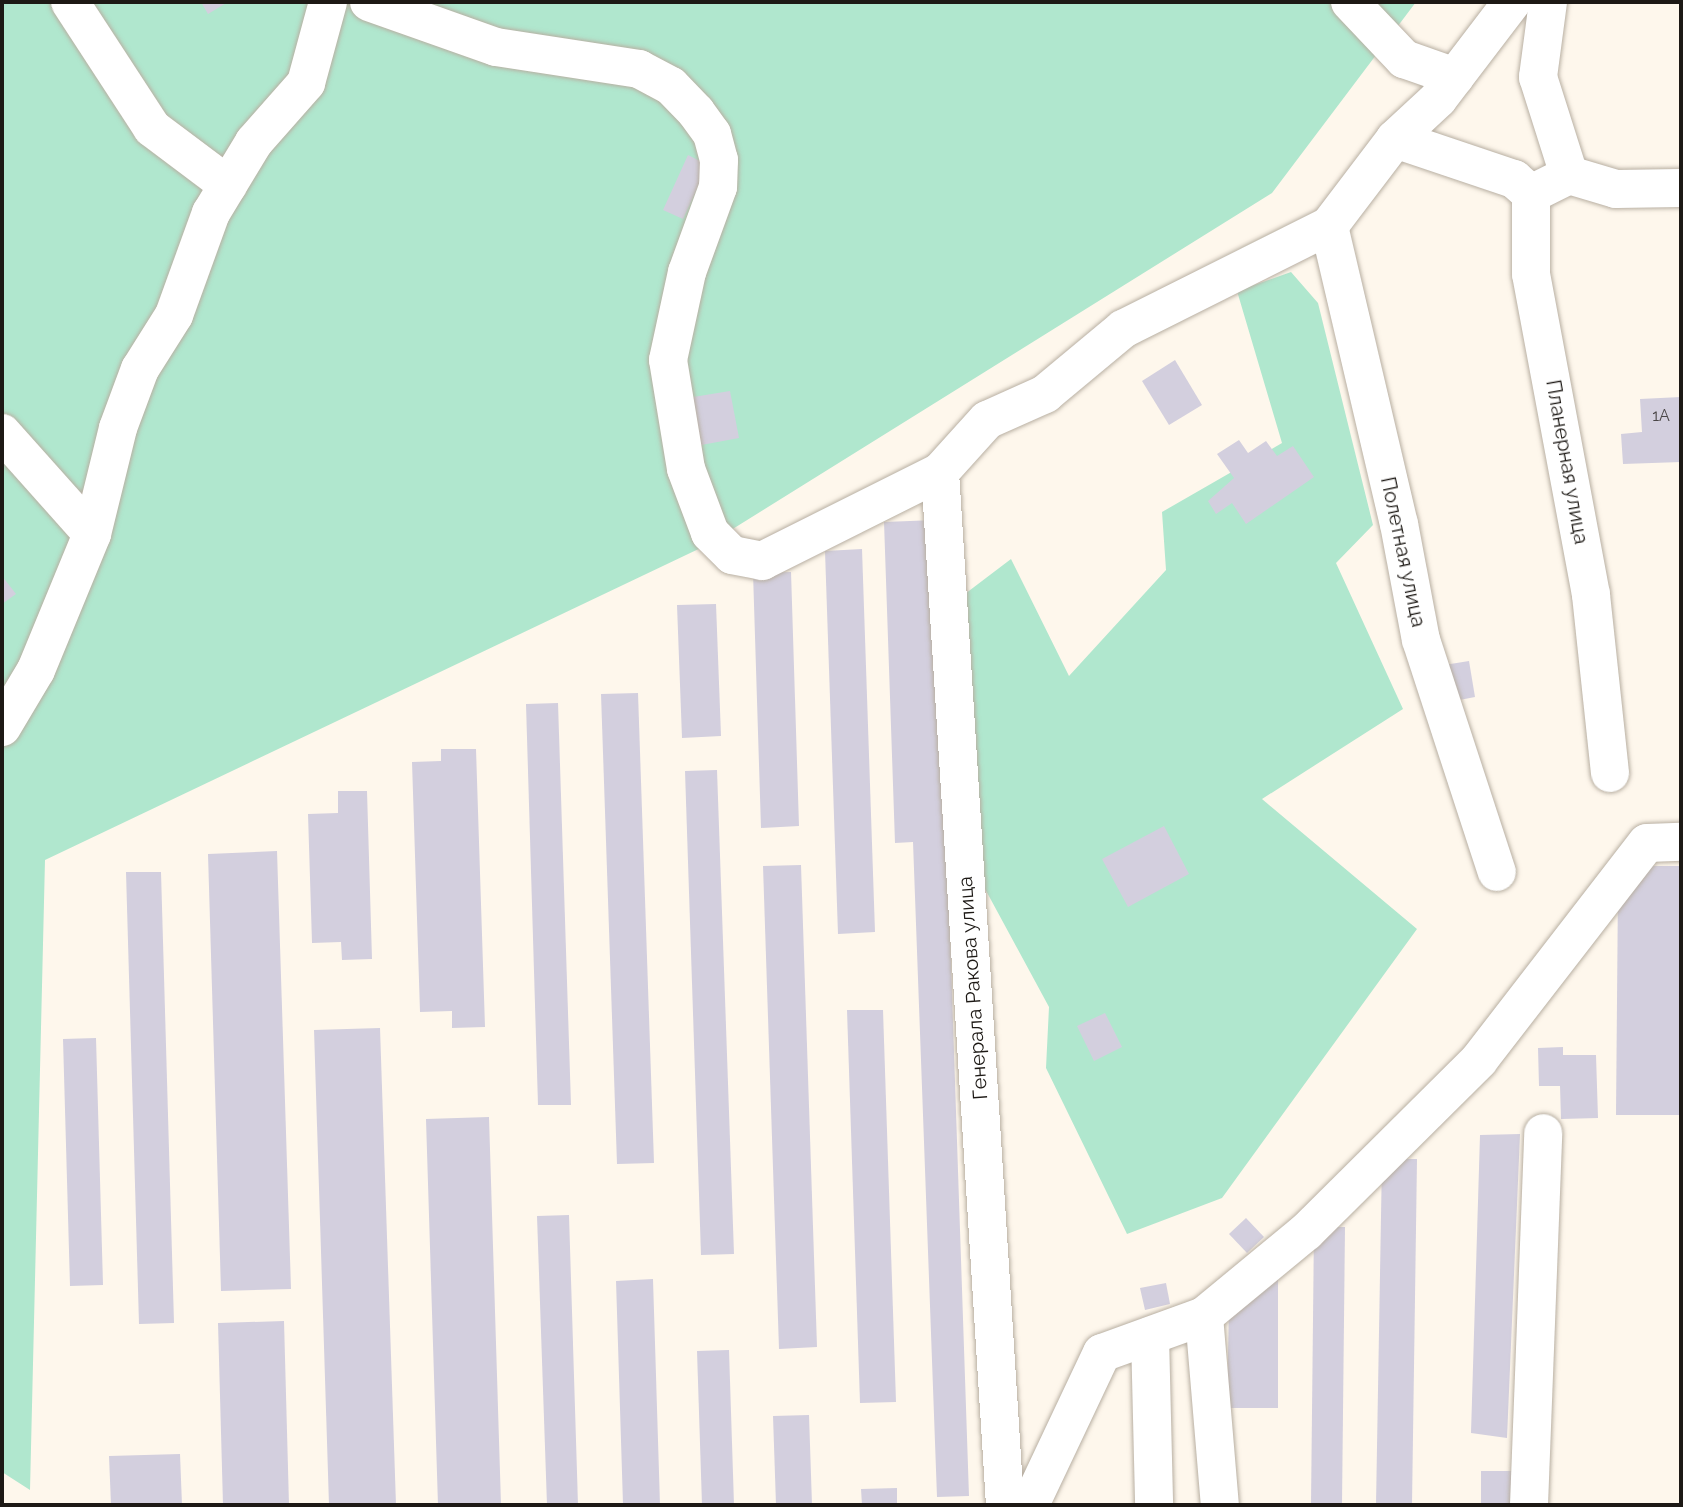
<!DOCTYPE html>
<html>
<head>
<meta charset="utf-8">
<style>
	body { margin:0 }
	#map { position:relative; width:1683px; height:1507px; overflow:hidden; background:#fef7ec; font-family:Raleway,sans-serif }
	div>[style] { position:absolute }
	[style*='--x'] { left:calc(var(--x)*1px); top:calc(var(--y)*1px); width:calc(var(--w)*1px); rotate:calc(var(--a)*1deg) }
	.green>* { inset:0; background:#b0e7ce }
	.building>* { inset:0; background:#d3cfde }
	.roads { filter:drop-shadow(0 0 2px #b8afa2) drop-shadow(0 0 2px #b8afa2) }
	.minor>* { height:38px; margin:-19px; padding:0 19px; transform-origin:19px; border-radius:19px; background:#fff }
	span { translate:-50% -50%; white-space:nowrap; text-align:center; line-height:1.15; -webkit-text-stroke:7px #fff; paint-order:stroke }
	.number-label { font-size:16px; color:#4a4647 }
	.number-label span { -webkit-text-stroke-width:0 }
	.street-label { font-size:20px; color:#1d1915 }
	.frame { position:absolute; inset:0; border:4px solid #1d1915; pointer-events:none }
</style>
</head>
<body>
<div id="map">
	<div class="green">
		<div style="clip-path:polygon(2px 2px,1416px 2px,1272px 193px,707px 545px,45px 860px,30px 1490px,2px 1472px)"></div>
		<div style="clip-path:polygon(1291px 272px,1318px 303px,1373px 525px,1336px 563px,1403px 709px,1262px 799px,1417px 929px,1222px 1198px,1127px 1234px,1046px 1068px,1049px 1007px,971px 863px,953px 603px,1011px 559px,1069px 676px,1166px 570px,1162px 512px,1282px 443px,1237px 291px)"></div>
	</div>
	<div class="building">
		<div style="clip-path:polygon(201px 2px,228px 2px,208px 14px)"></div>
		<div style="clip-path:polygon(688px 155px,708px 165px,683px 219px,663px 210px)"></div>
		<div style="clip-path:polygon(1175px 360px,1202px 405px,1169px 425px,1142px 381px)"></div>
		<div style="clip-path:polygon(730px 391px,739px 438px,696px 446px,687px 398px)"></div>
		<div style="clip-path:polygon(1681px 397px,1681px 462px,1623px 464px,1621px 434px,1642px 432px,1640px 399px)"></div>
		<div style="clip-path:polygon(1239px 440px,1248px 453px,1266px 441px,1277px 456px,1293px 446px,1314px 477px,1246px 524px,1232px 503px,1216px 514px,1208px 501px,1234px 478px,1217px 454px)"></div>
		<div style="clip-path:polygon(936px 520px,969px 1496px,937px 1497px,913px 842px,895px 843px,884px 522px)"></div>
		<div style="clip-path:polygon(862px 549px,875px 932px,838px 934px,825px 551px)"></div>
		<div style="clip-path:polygon(791px 572px,799px 826px,761px 828px,753px 573px)"></div>
		<div style="clip-path:polygon(2px 576px,16px 594px,2px 604px)"></div>
		<div style="clip-path:polygon(716px 604px,721px 736px,682px 738px,677px 605px)"></div>
		<div style="clip-path:polygon(1469px 661px,1475px 697px,1444px 703px,1438px 666px)"></div>
		<div style="clip-path:polygon(638px 693px,654px 1163px,617px 1164px,601px 694px)"></div>
		<div style="clip-path:polygon(558px 703px,571px 1105px,538px 1105px,526px 704px)"></div>
		<div style="clip-path:polygon(441px 749px,476px 749px,485px 1027px,452px 1028px,452px 1011px,420px 1012px,412px 762px,441px 761px)"></div>
		<div style="clip-path:polygon(717px 770px,734px 1254px,701px 1255px,685px 771px)"></div>
		<div style="clip-path:polygon(338px 791px,367px 791px,372px 959px,342px 960px,341px 942px,312px 943px,308px 814px,338px 813px)"></div>
		<div style="clip-path:polygon(1164px 826px,1189px 874px,1128px 907px,1102px 859px)"></div>
		<div style="clip-path:polygon(277px 851px,291px 1289px,221px 1291px,208px 854px)"></div>
		<div style="clip-path:polygon(801px 865px,817px 1347px,779px 1349px,763px 866px)"></div>
		<div style="clip-path:polygon(1633px 866px,1681px 866px,1681px 1115px,1616px 1115px,1618px 888px)"></div>
		<div style="clip-path:polygon(126px 872px,161px 872px,174px 1323px,139px 1324px)"></div>
		<div style="clip-path:polygon(847px 1010px,883px 1010px,896px 1402px,860px 1403px)"></div>
		<div style="clip-path:polygon(1105px 1013px,1122px 1047px,1094px 1061px,1077px 1026px)"></div>
		<div style="clip-path:polygon(380px 1028px,396px 1505px,329px 1505px,314px 1030px)"></div>
		<div style="clip-path:polygon(96px 1038px,103px 1285px,70px 1286px,63px 1039px)"></div>
		<div style="clip-path:polygon(1563px 1047px,1563px 1055px,1596px 1055px,1598px 1118px,1561px 1119px,1560px 1086px,1539px 1086px,1538px 1048px)"></div>
		<div style="clip-path:polygon(489px 1117px,501px 1505px,438px 1505px,426px 1119px)"></div>
		<div style="clip-path:polygon(1520px 1134px,1507px 1438px,1471px 1433px,1480px 1135px)"></div>
		<div style="clip-path:polygon(1382px 1159px,1417px 1159px,1412px 1505px,1376px 1505px)"></div>
		<div style="clip-path:polygon(569px 1215px,578px 1505px,547px 1505px,537px 1216px)"></div>
		<div style="clip-path:polygon(1246px 1218px,1264px 1237px,1247px 1253px,1229px 1234px)"></div>
		<div style="clip-path:polygon(1314px 1227px,1345px 1227px,1342px 1505px,1311px 1505px)"></div>
		<div style="clip-path:polygon(653px 1279px,660px 1505px,623px 1505px,616px 1281px)"></div>
		<div style="clip-path:polygon(1278px 1279px,1278px 1408px,1227px 1408px,1229px 1305px)"></div>
		<div style="clip-path:polygon(1166px 1283px,1170px 1304px,1145px 1310px,1140px 1288px)"></div>
		<div style="clip-path:polygon(284px 1321px,289px 1505px,223px 1505px,218px 1323px)"></div>
		<div style="clip-path:polygon(729px 1350px,734px 1505px,702px 1505px,697px 1351px)"></div>
		<div style="clip-path:polygon(809px 1415px,812px 1505px,776px 1505px,773px 1416px)"></div>
		<div style="clip-path:polygon(180px 1454px,182px 1505px,111px 1505px,109px 1456px)"></div>
		<div style="clip-path:polygon(1481px 1471px,1513px 1471px,1513px 1505px,1481px 1505px)"></div>
		<div style="clip-path:polygon(897px 1488px,897px 1505px,862px 1505px,861px 1489px)"></div>
	</div>
	<div class="roads">
		<div class="minor">
			<div style="--x:70;--y:2;--w:150;--a:56.9"></div>
			<div style="--x:152;--y:128;--w:95;--a:36.9"></div>
			<div style="--x:369;--y:2;--w:135;--a:19.5"></div>
			<div style="--x:496;--y:47;--w:145;--a:8.7"></div>
			<div style="--x:639;--y:69;--w:36;--a:28"></div>
			<div style="--x:671;--y:86;--w:36;--a:46"></div>
			<div style="--x:696;--y:112;--w:27;--a:54"></div>
			<div style="--x:712;--y:134;--w:27;--a:75"></div>
			<div style="--x:719;--y:160;--w:27;--a:92"></div>
			<div style="--x:718;--y:187;--w:90;--a:110"></div>
			<div style="--x:687;--y:272;--w:90;--a:102.2"></div>
			<div style="--x:668;--y:360;--w:110;--a:80.6"></div>
			<div style="--x:686;--y:469;--w:68;--a:69.4"></div>
			<div style="--x:710;--y:533;--w:31;--a:45"></div>
			<div style="--x:732;--y:555;--w:31;--a:11"></div>
			<div style="--x:762;--y:561;--w:199;--a:-26.6"></div>
			<div style="--x:940;--y:472;--w:70;--a:-47.9"></div>
			<div style="--x:987;--y:420;--w:64;--a:-24.1"></div>
			<div style="--x:1045;--y:394;--w:102;--a:-39.8"></div>
			<div style="--x:1123;--y:329;--w:230;--a:-26.6"></div>
			<div style="--x:1329;--y:226;--w:109;--a:-52.8"></div>
			<div style="--x:1395;--y:139;--w:59;--a:-42.9"></div>
			<div style="--x:1438;--y:99;--w:122;--a:-52.7"></div>
			<div style="--x:1350;--y:2;--w:79;--a:46.5"></div>
			<div style="--x:1404;--y:59;--w:54;--a:19.4"></div>
			<div style="--x:1548;--y:2;--w:76;--a:97.6"></div>
			<div style="--x:1538;--y:77;--w:103;--a:72.4"></div>
			<div style="--x:1569;--y:175;--w:49;--a:16.6"></div>
			<div style="--x:1616;--y:189;--w:65;--a:-0.9"></div>
			<div style="--x:1395;--y:139;--w:126;--a:18.6"></div>
			<div style="--x:1514;--y:179;--w:23;--a:41"></div>
			<div style="--x:1569;--y:175;--w:42;--a:153.4"></div>
			<div style="--x:1531;--y:194;--w:80;--a:90"></div>
			<div style="--x:1531;--y:274;--w:327;--a:79.4"></div>
			<div style="--x:1591;--y:595;--w:179;--a:83.9"></div>
			<div style="--x:1329;--y:226;--w:306;--a:76.8"></div>
			<div style="--x:1399;--y:524;--w:118;--a:79.3"></div>
			<div style="--x:1421;--y:640;--w:244;--a:71.9"></div>
			<div style="--x:2;--y:433;--w:135;--a:48.3"></div>
			<div style="--x:940;--y:472;--w:1035;--a:86.4"></div>
			<div style="--x:2;--y:727;--w:66;--a:-59.2"></div>
			<div style="--x:36;--y:670;--w:147;--a:-67.6"></div>
			<div style="--x:92;--y:534;--w:109;--a:-76.2"></div>
			<div style="--x:118;--y:428;--w:63;--a:-69.6"></div>
			<div style="--x:140;--y:369;--w:64;--a:-57.8"></div>
			<div style="--x:174;--y:315;--w:109;--a:-70.1"></div>
			<div style="--x:211;--y:213;--w:83;--a:-58.8"></div>
			<div style="--x:254;--y:142;--w:79;--a:-48.6"></div>
			<div style="--x:306;--y:83;--w:84;--a:-74.8"></div>
			<div style="--x:1204;--y:1316;--w:190;--a:85.2"></div>
			<div style="--x:1150;--y:1336;--w:169;--a:88.6"></div>
			<div style="--x:1030;--y:1505;--w:168;--a:-64.7"></div>
			<div style="--x:1102;--y:1353;--w:109;--a:-19.9"></div>
			<div style="--x:1204;--y:1316;--w:132;--a:-39.5"></div>
			<div style="--x:1306;--y:1232;--w:244;--a:-44.8"></div>
			<div style="--x:1479;--y:1060;--w:274;--a:-52.3"></div>
			<div style="--x:1647;--y:843;--w:34;--a:-2"></div>
			<div style="--x:1529;--y:1505;--w:372;--a:-87.8"></div>
		</div>
	</div>
	<div class="number-label">
		<span style="left:1661px;top:416px">1А</span>
	</div>
	<div class="street-label">
		<span style="left:1567px;top:462px;rotate:80deg">Планерная улица</span>
		<span style="left:1403px;top:552px;rotate:78deg">Полетная улица</span>
		<span style="left:973px;top:988px;rotate:-94deg">Генерала Ракова улица</span>
	</div>
	<div class="frame"></div>
</div>
</body>
</html>
